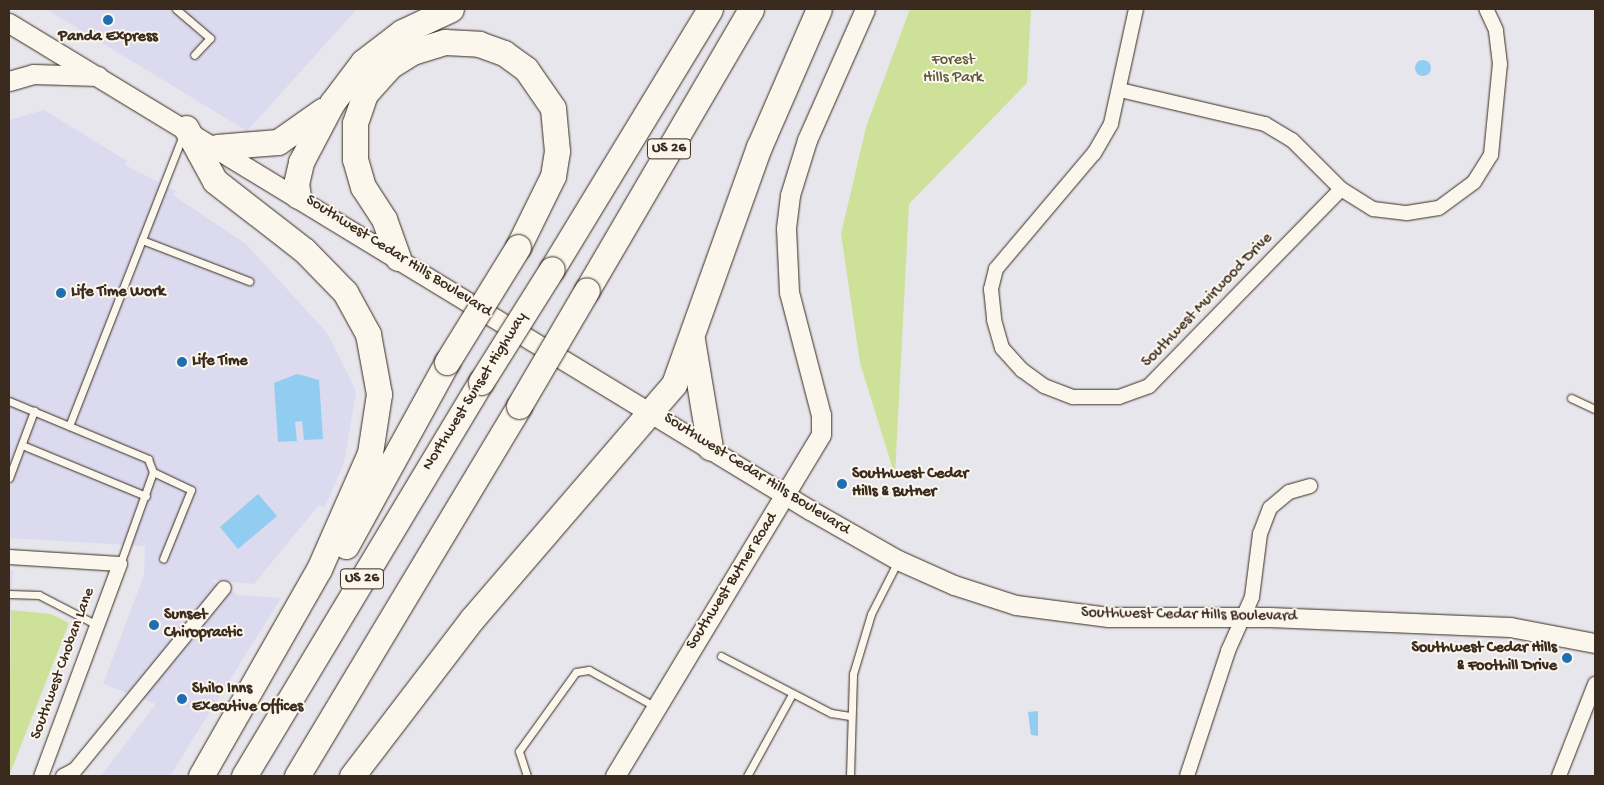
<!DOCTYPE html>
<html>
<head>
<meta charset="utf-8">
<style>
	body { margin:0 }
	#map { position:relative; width:1604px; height:785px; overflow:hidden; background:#e8e6ed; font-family:"Gochi Hand",sans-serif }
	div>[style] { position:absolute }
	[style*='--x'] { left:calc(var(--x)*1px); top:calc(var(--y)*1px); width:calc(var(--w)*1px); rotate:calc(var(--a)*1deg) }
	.built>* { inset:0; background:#dbdaee }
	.green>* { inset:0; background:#cde298 }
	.water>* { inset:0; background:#91ccf1 }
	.round { border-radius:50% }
	.roads { filter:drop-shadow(0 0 1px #3b2a1e) drop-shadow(0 0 1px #3b2a1e) }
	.lane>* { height:7px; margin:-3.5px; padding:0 3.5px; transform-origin:3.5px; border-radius:3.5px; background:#fbf7ec }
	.street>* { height:14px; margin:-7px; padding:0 7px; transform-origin:7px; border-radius:7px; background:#fbf7ec }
	.secondary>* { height:19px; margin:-9.5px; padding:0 9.5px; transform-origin:9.5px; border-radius:9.5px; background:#fbf7ec }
	.highway>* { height:25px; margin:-12.5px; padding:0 12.5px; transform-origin:12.5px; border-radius:12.5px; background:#fbf7ec }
	.bridges { filter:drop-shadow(0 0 1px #3b2a1e) drop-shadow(0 0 1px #3b2a1e) }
	.highway-bridge>* { height:25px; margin:-12.5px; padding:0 12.5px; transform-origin:12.5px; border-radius:12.5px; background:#fbf7ec }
	.dots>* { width:14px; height:14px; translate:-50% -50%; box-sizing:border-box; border:2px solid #fbf7ec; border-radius:50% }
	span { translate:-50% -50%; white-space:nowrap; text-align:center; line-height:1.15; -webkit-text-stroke:4px #fbf7ec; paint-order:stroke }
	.shield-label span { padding:1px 4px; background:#fbf7ec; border:1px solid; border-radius:4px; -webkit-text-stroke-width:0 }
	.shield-label { font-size:15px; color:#3b2a1e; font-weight:700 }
	.poi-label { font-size:16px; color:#3b2a1e; font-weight:700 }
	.left { translate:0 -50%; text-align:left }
	.right { translate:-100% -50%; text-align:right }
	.park-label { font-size:16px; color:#60583c }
	.street-label { font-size:16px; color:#3b2a1e }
	.frame { position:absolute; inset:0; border:10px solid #3b2a1e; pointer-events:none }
</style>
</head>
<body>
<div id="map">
	<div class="built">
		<div style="clip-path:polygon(46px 9px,357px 9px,247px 131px)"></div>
		<div style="clip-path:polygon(44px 110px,127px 161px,125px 165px,176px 191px,173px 195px,246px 244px,327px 333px,356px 391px,344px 463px,325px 507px,319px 505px,254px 584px,210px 580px,238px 595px,281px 598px,170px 776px,101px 776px,156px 704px,103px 684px,144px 575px,145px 546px,9px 538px,9px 120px)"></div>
		<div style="clip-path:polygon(9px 570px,13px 570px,9px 646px)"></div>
	</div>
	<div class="green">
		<div style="clip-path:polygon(910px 9px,1031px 9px,1027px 83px,909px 204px,895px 476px,860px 363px,841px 234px,866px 127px)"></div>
		<div style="clip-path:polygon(11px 610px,51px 614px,69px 623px,9px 776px)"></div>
	</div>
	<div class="water">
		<div class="round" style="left:1415px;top:60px;width:16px;height:16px"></div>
		<div style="clip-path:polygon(297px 374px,319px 380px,323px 439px,304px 440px,302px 421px,295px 422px,297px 441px,278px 442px,274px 383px)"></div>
		<div style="clip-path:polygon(258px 494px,277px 516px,238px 549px,220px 527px)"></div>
		<div style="clip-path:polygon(1038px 711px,1038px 736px,1031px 735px,1028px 712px)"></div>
	</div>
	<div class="roads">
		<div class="lane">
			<div style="--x:176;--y:9;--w:45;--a:40.5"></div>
			<div style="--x:210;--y:38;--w:23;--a:133"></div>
			<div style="--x:142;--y:240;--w:115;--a:21"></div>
			<div style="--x:1571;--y:398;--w:26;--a:25"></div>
			<div style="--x:9;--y:401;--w:151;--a:22.6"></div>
			<div style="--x:148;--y:459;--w:14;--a:69"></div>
			<div style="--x:153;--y:472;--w:98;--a:109.7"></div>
			<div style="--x:69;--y:426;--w:313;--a:-68.6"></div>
			<div style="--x:22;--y:445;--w:134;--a:22.4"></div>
			<div style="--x:153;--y:472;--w:42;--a:25.3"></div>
			<div style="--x:191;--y:490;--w:74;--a:112.1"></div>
			<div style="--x:9;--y:478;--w:72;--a:-69.5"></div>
			<div style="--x:9;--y:594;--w:30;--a:2"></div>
			<div style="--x:39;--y:595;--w:65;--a:27.3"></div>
			<div style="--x:721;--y:656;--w:124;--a:27.4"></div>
			<div style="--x:831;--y:713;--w:19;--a:9"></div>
			<div style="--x:527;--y:776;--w:26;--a:-108"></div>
			<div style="--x:519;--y:751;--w:97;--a:-54.2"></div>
			<div style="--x:576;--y:672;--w:13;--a:-9"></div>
			<div style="--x:589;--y:670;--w:77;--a:28.9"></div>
			<div style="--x:747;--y:776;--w:94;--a:-61.2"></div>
			<div style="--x:850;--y:776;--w:102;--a:-88.3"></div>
			<div style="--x:853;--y:674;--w:63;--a:-73.3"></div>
			<div style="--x:871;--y:614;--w:59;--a:-63"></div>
		</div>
		<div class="street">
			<div style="--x:1136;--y:9;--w:118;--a:102.3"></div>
			<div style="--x:1111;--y:124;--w:34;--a:120"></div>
			<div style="--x:1094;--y:153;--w:152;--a:130.2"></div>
			<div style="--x:996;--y:269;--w:21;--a:104"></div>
			<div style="--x:991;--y:289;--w:31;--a:84"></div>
			<div style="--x:994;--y:320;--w:29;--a:74"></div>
			<div style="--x:1002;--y:348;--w:30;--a:48"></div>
			<div style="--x:1022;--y:370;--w:27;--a:36"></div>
			<div style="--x:1044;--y:386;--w:31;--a:21"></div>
			<div style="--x:1073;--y:397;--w:46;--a:0"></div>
			<div style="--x:1119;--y:397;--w:32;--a:-20"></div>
			<div style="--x:1149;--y:386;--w:275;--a:-45.7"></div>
			<div style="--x:1120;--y:90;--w:149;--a:13.2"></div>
			<div style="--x:1265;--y:124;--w:31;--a:31"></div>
			<div style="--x:1292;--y:140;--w:69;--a:45"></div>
			<div style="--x:1341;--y:189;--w:38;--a:32"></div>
			<div style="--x:1373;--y:209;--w:34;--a:7"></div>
			<div style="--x:1407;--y:213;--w:32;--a:-9"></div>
			<div style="--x:1439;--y:208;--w:44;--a:-36.6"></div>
			<div style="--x:1474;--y:182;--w:32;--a:-58"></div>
			<div style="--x:1491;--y:155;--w:91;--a:-84.4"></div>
			<div style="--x:1500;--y:64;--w:34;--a:-97"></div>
			<div style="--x:1496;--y:30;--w:23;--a:-115"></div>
			<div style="--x:9;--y:557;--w:111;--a:3.6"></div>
			<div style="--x:120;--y:564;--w:226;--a:110.4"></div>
			<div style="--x:63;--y:776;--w:13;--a:-27"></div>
			<div style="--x:75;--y:770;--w:235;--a:-50.7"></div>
			<div style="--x:1187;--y:776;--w:132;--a:-71.8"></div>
			<div style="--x:1228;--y:651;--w:59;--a:-66"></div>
			<div style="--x:1252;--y:597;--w:64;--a:-82.8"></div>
			<div style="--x:1260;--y:534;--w:28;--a:-69"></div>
			<div style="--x:1270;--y:508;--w:25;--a:-40"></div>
			<div style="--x:1289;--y:492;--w:22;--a:-16"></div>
			<div style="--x:1559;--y:776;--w:99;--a:-68.6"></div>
		</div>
		<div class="secondary">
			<div style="--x:9;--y:23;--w:937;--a:31.3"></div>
			<div style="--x:810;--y:510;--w:101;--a:29.6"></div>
			<div style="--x:898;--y:560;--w:61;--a:24.1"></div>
			<div style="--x:954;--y:585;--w:65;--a:17.9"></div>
			<div style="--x:1016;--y:605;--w:93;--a:7.4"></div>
			<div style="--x:1108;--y:617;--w:161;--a:0"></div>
			<div style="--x:1269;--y:617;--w:241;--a:2.4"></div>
			<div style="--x:1510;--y:627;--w:86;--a:10.7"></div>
			<div style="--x:9;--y:81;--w:25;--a:-16"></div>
			<div style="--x:33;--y:74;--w:65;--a:1.8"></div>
			<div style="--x:615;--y:776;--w:399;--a:-58.9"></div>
			<div style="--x:821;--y:434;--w:19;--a:-90"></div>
			<div style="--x:821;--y:415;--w:127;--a:-104.6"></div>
			<div style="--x:789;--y:292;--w:64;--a:-92.7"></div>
			<div style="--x:786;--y:228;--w:33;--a:-83"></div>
			<div style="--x:790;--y:195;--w:58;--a:-72.8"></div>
			<div style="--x:807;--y:140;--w:143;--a:-66.1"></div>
		</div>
		<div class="highway">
			<div style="--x:186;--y:128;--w:60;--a:61.3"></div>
			<div style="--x:215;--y:181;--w:113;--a:37.8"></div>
			<div style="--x:304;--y:250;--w:59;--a:45.7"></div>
			<div style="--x:345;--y:292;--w:48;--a:61.3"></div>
			<div style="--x:368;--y:334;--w:61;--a:79.6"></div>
			<div style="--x:379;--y:394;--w:60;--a:98.7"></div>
			<div style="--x:370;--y:453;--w:127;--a:113.7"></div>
			<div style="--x:319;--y:569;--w:238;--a:119.7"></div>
			<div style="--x:217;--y:147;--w:61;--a:-4.7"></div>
			<div style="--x:278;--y:142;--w:54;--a:-35.2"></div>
			<div style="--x:298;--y:196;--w:12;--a:-99"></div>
			<div style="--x:296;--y:184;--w:23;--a:-77"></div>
			<div style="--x:301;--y:162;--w:67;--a:-62.3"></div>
			<div style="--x:332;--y:103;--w:51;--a:-52.9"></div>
			<div style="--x:363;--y:62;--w:49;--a:-37.6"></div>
			<div style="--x:402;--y:32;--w:54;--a:-25.1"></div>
			<div style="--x:398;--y:258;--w:41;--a:-109.7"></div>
			<div style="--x:384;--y:219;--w:38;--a:-123"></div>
			<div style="--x:363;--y:187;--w:29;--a:-106"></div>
			<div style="--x:355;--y:159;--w:36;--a:-90"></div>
			<div style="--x:355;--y:123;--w:31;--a:-71"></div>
			<div style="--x:365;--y:94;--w:38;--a:-48"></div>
			<div style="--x:390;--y:66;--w:26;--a:-32"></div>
			<div style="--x:412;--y:52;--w:34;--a:-17"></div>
			<div style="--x:445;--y:42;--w:34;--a:3"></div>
			<div style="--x:479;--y:44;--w:27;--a:20"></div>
			<div style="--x:504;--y:53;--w:27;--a:36"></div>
			<div style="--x:526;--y:69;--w:47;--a:55.3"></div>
			<div style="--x:553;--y:108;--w:43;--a:84.7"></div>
			<div style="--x:557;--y:151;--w:25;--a:99"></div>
			<div style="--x:553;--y:176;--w:79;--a:116.2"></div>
			<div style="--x:552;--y:269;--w:304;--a:-58.7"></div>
			<div style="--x:587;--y:290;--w:325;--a:-59.7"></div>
			<div style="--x:692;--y:340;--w:109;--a:80.5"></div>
			<div style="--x:346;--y:546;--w:210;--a:-61.2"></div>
			<div style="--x:244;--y:776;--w:460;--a:-59"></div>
			<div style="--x:297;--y:776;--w:431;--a:-59"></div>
			<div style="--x:352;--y:776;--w:198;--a:-52.6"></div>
			<div style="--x:472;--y:619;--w:310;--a:-49.3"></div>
			<div style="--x:674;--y:384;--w:252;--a:-70.3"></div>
			<div style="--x:759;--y:147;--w:150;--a:-66.5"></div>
		</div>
	</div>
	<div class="bridges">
		<div class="highway-bridge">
			<div style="--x:447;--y:362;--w:135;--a:-58.3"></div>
			<div style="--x:481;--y:382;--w:133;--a:-57.9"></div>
			<div style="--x:519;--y:406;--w:134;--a:-59.6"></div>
		</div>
	</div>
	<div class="dots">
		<div style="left:108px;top:20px;background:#1f6fb2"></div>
		<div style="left:61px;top:293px;background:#1f6fb2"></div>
		<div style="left:182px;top:362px;background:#1f6fb2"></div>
		<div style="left:842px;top:484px;background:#1f6fb2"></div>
		<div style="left:154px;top:625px;background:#1f6fb2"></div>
		<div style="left:1567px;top:658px;background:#1f6fb2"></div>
		<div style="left:182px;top:699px;background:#1f6fb2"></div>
	</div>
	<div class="shield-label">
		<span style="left:669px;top:149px">US 26</span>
		<span style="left:362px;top:579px">US 26</span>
	</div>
	<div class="poi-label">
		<span style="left:108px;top:38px">Panda Express</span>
		<span class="left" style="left:71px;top:293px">Life Time Work</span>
		<span class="left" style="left:192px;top:362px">Life Time</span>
		<span class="left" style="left:852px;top:484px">Southwest Cedar<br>Hills &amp; Butner</span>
		<span class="left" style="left:164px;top:625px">Sunset<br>Chiropractic</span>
		<span class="right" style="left:1557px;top:658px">Southwest Cedar Hills<br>&amp; Foothill Drive</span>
		<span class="left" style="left:192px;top:699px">Shilo Inns<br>Executive Offices</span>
	</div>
	<div class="park-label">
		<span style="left:953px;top:70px">Forest<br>Hills Park</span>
	</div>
	<div class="street-label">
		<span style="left:398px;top:257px;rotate:32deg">Southwest Cedar Hills Boulevard</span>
		<span style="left:1208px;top:301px;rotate:-46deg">Southwest Muirwood Drive</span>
		<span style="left:476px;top:392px;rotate:-58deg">Northwest Sunset Highway</span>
		<span style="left:756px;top:475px;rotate:32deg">Southwest Cedar Hills Boulevard</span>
		<span style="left:733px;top:582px;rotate:-58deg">Southwest Butner Road</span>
		<span style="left:1189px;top:616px;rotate:1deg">Southwest Cedar Hills Boulevard</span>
		<span style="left:64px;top:664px;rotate:-70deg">Southwest Choban Lane</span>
	</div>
	<div class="frame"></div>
</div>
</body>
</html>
